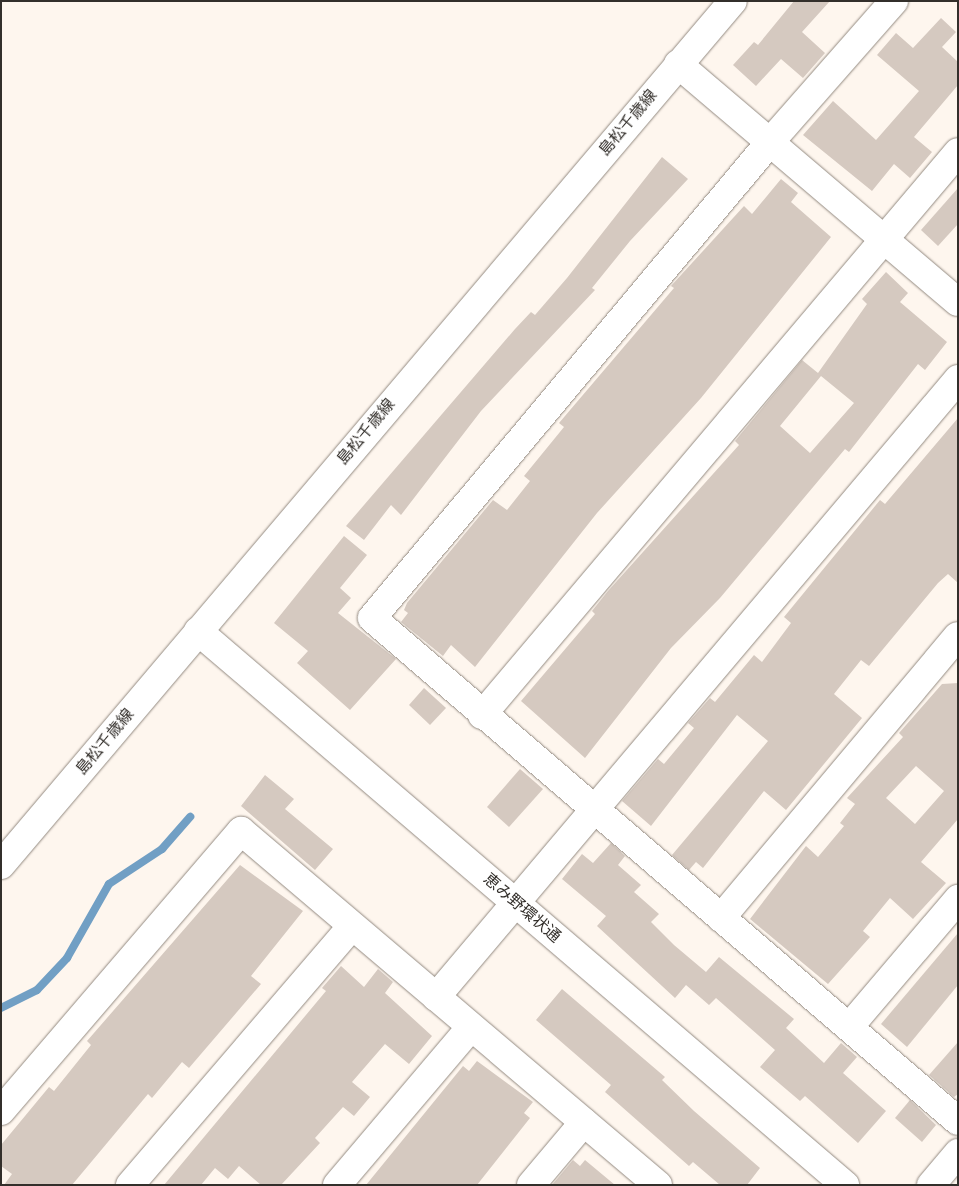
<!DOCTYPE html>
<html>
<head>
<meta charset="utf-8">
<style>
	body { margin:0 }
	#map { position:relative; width:959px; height:1186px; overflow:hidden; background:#fef6ee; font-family:Poppins,"Noto Sans JP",sans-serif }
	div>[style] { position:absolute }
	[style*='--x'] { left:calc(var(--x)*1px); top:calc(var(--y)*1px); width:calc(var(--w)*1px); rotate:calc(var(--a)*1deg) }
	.stream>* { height:8px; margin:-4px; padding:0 4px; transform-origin:4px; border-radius:4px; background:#719fc4 }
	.building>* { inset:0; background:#d5c9c0 }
	.roads { filter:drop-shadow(0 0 1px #938a81) drop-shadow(0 0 1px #938a81) }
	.minor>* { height:28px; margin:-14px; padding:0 14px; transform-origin:14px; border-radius:14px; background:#fff }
	.tertiary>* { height:28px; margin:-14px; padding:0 14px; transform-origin:14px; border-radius:14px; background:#fff }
	.secondary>* { height:28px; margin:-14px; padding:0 14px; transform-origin:14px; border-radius:14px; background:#fff }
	span { translate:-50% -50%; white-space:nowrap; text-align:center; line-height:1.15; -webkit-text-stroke:4px #fff; paint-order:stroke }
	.street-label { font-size:16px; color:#332f2b }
	.frame { position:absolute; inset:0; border:2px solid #332f2b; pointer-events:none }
</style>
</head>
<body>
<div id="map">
	<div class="stream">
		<div style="--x:1;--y:1008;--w:40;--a:-26.6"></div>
		<div style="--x:37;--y:990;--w:44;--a:-46.8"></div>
		<div style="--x:67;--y:958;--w:85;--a:-60.4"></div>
		<div style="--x:109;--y:884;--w:64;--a:-33.4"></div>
		<div style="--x:162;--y:849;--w:43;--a:-48.8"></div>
	</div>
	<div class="building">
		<div style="clip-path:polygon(794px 1px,830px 1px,802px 32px,825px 53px,803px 78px,781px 59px,756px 86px,733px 65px,754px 42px,758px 45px)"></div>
		<div style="clip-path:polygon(941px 18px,956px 32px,942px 47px,958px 62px,958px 85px,914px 137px,932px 152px,910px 178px,894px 164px,872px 191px,803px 135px,833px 101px,876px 140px,919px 91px,877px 55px,896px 33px,913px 48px)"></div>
		<div style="clip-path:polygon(662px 157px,688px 179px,630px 241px,592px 288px,595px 290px,481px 411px,401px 515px,391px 505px,364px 540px,346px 526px,515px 329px,531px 312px,535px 315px,567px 278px)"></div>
		<div style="clip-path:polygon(781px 179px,798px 193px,791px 202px,831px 237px,701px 398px,597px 513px,475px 667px,451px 645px,443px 656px,401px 622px,408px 613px,404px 610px,407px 603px,493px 500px,507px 510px,530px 481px,524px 476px,564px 427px,559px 423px,674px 288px,671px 286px,744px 206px,752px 214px)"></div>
		<div style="clip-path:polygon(958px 188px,958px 224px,938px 246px,921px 230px)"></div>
		<div style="clip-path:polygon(evenodd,886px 272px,908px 293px,900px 302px,947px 342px,925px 370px,918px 364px,849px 452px,845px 449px,720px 598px,671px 648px,585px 758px,521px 701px,595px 614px,592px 611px,608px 591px,739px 445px,735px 441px,802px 360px,818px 373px,867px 304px,862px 299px,886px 272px,821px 376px,854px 403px,810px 453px,780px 426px,821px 376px)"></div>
		<div style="clip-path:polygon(958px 418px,958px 583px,948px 574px,938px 583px,869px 666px,861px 660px,834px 694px,862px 718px,786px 810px,764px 791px,703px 868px,696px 862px,689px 870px,672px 855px,768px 741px,737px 715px,651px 826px,622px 801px,658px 759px,664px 764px,694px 728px,688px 723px,710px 698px,715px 702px,754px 655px,762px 662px,791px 623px,784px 617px,880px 500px,885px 504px)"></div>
		<div style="clip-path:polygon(344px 536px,367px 555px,340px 588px,351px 598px,338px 613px,396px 659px,350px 710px,297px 663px,308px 651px,274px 623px)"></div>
		<div style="clip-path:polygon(evenodd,958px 683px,958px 819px,921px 862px,946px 883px,913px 919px,890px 898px,863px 931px,870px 937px,828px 984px,750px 919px,806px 846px,818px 857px,844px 826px,840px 823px,855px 804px,847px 798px,903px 737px,899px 733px,942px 684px,958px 683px,916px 766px,944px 791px,915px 824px,886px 798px,916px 766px)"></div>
		<div style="clip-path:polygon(424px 688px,446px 708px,430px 725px,409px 705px)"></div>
		<div style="clip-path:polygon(520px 769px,543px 789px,509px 827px,487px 807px)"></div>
		<div style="clip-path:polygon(265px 775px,294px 799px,285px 809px,333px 849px,315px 870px,241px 806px)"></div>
		<div style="clip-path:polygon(611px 843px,625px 856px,618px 865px,641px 885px,634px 892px,659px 914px,651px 922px,674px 945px,706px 972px,719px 957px,794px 1019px,786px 1028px,824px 1063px,841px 1043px,857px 1057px,843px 1073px,886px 1111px,858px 1143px,805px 1096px,800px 1101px,760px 1067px,775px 1050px,716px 998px,709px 1005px,686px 985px,675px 998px,597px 926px,606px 916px,562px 879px,582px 854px,593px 863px)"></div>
		<div style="clip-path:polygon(240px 865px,303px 911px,251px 976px,261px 984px,189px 1068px,182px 1062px,152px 1098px,148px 1094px,72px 1185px,4px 1185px,12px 1174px,1px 1166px,1px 1145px,49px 1087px,54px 1091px,91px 1045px,87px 1041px)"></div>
		<div style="clip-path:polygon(958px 933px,958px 985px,907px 1047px,881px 1024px)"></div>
		<div style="clip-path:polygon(341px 966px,364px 987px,378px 969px,393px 982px,385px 993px,432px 1036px,409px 1064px,385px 1044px,352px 1082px,370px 1097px,354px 1116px,343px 1107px,315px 1138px,320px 1143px,281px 1185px,261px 1185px,239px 1166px,228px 1179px,215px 1168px,201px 1185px,164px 1185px,326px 991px,322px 988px)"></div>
		<div style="clip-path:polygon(562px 989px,665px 1077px,662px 1080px,694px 1111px,760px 1168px,747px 1185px,720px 1185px,693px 1162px,689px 1166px,605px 1092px,611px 1085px,536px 1020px)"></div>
		<div style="clip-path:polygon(958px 1042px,958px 1094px,954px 1097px,929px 1075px)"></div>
		<div style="clip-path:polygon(477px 1061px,533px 1102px,524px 1113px,530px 1118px,477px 1185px,366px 1185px,463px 1066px,469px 1071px)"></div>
		<div style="clip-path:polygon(910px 1100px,936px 1125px,922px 1142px,895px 1118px)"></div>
		<div style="clip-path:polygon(573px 1160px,580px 1166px,585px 1160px,615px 1185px,552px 1185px)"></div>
	</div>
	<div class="roads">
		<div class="minor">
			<div style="--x:894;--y:1;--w:188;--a:131.3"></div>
			<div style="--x:770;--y:142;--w:620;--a:129.9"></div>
			<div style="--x:372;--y:618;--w:772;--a:40.64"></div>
			<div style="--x:678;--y:64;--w:367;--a:40.4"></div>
			<div style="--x:482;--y:715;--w:737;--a:-49.79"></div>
			<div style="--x:721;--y:918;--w:368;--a:-50"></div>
			<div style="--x:436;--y:997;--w:809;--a:-49.81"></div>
			<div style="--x:850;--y:1026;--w:167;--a:-49.6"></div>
			<div style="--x:1;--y:1111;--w:369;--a:-49.4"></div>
			<div style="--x:241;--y:831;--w:547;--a:40.33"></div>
			<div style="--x:130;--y:1185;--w:341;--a:-49.4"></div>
			<div style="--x:337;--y:1185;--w:207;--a:-49.7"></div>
			<div style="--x:531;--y:1185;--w:82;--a:-49.9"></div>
			<div style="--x:931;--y:1185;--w:42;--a:-49.8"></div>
		</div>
		<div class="tertiary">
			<div style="--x:198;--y:631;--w:852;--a:40.57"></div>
		</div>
		<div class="secondary">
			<div style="--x:1;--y:865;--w:1132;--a:-49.73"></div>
		</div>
	</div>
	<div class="street-label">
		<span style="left:628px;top:123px;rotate:-50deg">島松千歳線</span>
		<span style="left:366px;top:432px;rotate:-50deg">島松千歳線</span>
		<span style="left:105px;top:742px;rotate:-50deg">島松千歳線</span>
		<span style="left:522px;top:908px;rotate:41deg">恵み野環状通</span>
	</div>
	<div class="frame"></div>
</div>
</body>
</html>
